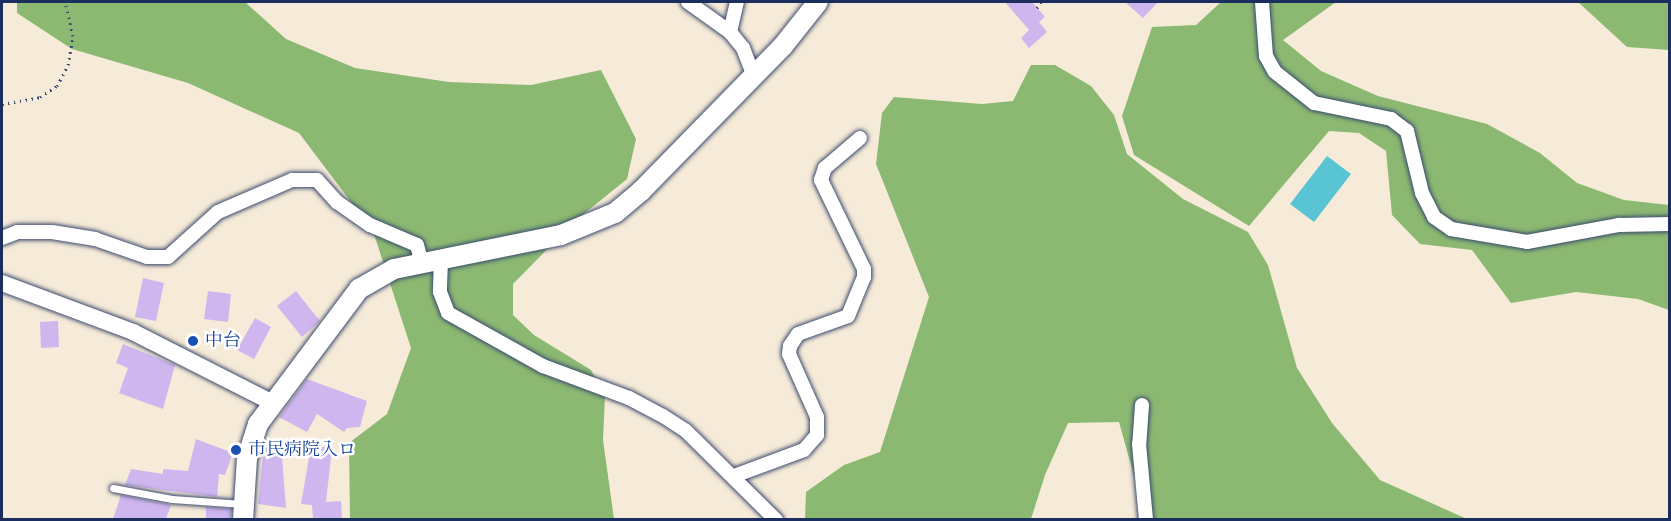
<!DOCTYPE html>
<html>
<head>
<meta charset="utf-8">
<style>
	body { margin:0 }
	#map { position:relative; width:1671px; height:521px; overflow:hidden; background:#f6ebd8; font-family:"IM FELL French Canon","Noto Serif JP",serif }
	div>[style] { position:absolute }
	[style*='--x'] { left:calc(var(--x)*1px); top:calc(var(--y)*1px); width:calc(var(--w)*1px); rotate:calc(var(--a)*1deg) }
	.forest>* { inset:0; background:#8cb972 }
	.water>* { inset:0; background:#59c4d3 }
	.building>* { inset:0; background:#cfb6ef }
	.path>* { height:3px; margin-top:-1.5px; transform-origin:0; background:repeating-linear-gradient(90deg,#3c4b70 0 1.5px,transparent 0 6px) }
	.roads { filter:drop-shadow(0 0 2px #3c4b70) drop-shadow(0 0 2px #3c4b70) }
	.service>* { height:7px; margin:-3.5px; padding:0 3.5px; transform-origin:3.5px; border-radius:3.5px; background:#fff }
	.minor>* { height:14px; margin:-7px; padding:0 7px; transform-origin:7px; border-radius:7px; background:#fff }
	.tertiary>* { height:16px; margin:-8px; padding:0 8px; transform-origin:8px; border-radius:8px; background:#fff }
	.secondary>* { height:20px; margin:-10px; padding:0 10px; transform-origin:10px; border-radius:10px; background:#fff }
	.dots>* { width:16px; height:16px; translate:-50% -50%; box-sizing:border-box; border:3px solid #fff; border-radius:50% }
	span { translate:-50% -50%; white-space:nowrap; text-align:center; line-height:1.15; -webkit-text-stroke:5px #fff; paint-order:stroke }
	.transit-label { font-size:18px; color:#164399 }
	.left { translate:0 -50%; text-align:left }
	.frame { position:absolute; inset:0; border:3px solid #1b2f5e; pointer-events:none }
</style>
</head>
<body>
<div id="map">
	<div class="forest">
		<div style="clip-path:polygon(17px 2px,245px 2px,286px 39px,355px 68px,449px 82px,531px 85px,601px 70px,636px 139px,627px 179px,575px 221px,513px 284px,513px 315px,534px 335px,591px 370px,605px 396px,603px 440px,614px 519px,350px 519px,349px 443px,387px 414px,411px 348px,373px 231px,299px 133px,188px 83px,72px 49px,17px 13px)"></div>
		<div style="clip-path:polygon(1221px 2px,1336px 2px,1283px 40px,1321px 71px,1378px 96px,1487px 124px,1540px 153px,1577px 183px,1624px 200px,1669px 205px,1669px 310px,1638px 299px,1576px 292px,1511px 303px,1472px 250px,1420px 244px,1392px 215px,1386px 151px,1359px 133px,1329px 131px,1249px 226px,1134px 155px,1122px 116px,1152px 27px,1196px 25px)"></div>
		<div style="clip-path:polygon(1578px 2px,1669px 2px,1669px 50px,1627px 47px)"></div>
		<div style="clip-path:polygon(1031px 65px,1055px 65px,1091px 86px,1114px 115px,1127px 154px,1183px 199px,1248px 232px,1268px 265px,1297px 368px,1332px 423px,1380px 480px,1467px 519px,1146px 519px,1119px 422px,1068px 423px,1045px 475px,1031px 519px,805px 520px,806px 492px,844px 465px,880px 452px,929px 297px,876px 164px,882px 113px,894px 97px,982px 104px,1013px 101px)"></div>
	</div>
	<div class="water">
		<div style="clip-path:polygon(1327px 156px,1351px 174px,1314px 222px,1290px 204px)"></div>
	</div>
	<div class="building">
		<div style="clip-path:polygon(1005px 2px,1032px 2px,1045px 17px,1039px 22px,1047px 32px,1029px 48px,1021px 38px,1029px 30px)"></div>
		<div style="clip-path:polygon(1125px 2px,1158px 2px,1143px 18px)"></div>
		<div style="clip-path:polygon(143px 278px,164px 283px,156px 321px,135px 317px)"></div>
		<div style="clip-path:polygon(208px 291px,231px 294px,228px 322px,204px 319px)"></div>
		<div style="clip-path:polygon(296px 291px,320px 321px,302px 337px,277px 306px)"></div>
		<div style="clip-path:polygon(255px 318px,271px 327px,254px 359px,237px 350px)"></div>
		<div style="clip-path:polygon(58px 321px,59px 347px,41px 348px,40px 322px)"></div>
		<div style="clip-path:polygon(123px 344px,175px 365px,163px 409px,119px 393px,128px 368px,116px 363px)"></div>
		<div style="clip-path:polygon(307px 379px,367px 401px,360px 427px,347px 428px,344px 432px,317px 414px,307px 432px,279px 417px)"></div>
		<div style="clip-path:polygon(196px 439px,233px 453px,225px 475px,219px 474px,217px 497px,125px 485px,131px 469px,163px 474px,163px 469px,188px 471px)"></div>
		<div style="clip-path:polygon(281px 443px,286px 508px,258px 504px,264px 444px)"></div>
		<div style="clip-path:polygon(311px 446px,332px 448px,326px 502px,341px 501px,342px 519px,313px 519px,312px 505px,301px 504px)"></div>
		<div style="clip-path:polygon(121px 495px,171px 505px,166px 519px,113px 519px)"></div>
		<div style="clip-path:polygon(206px 507px,232px 509px,231px 519px,206px 519px)"></div>
	</div>
	<div class="path">
		<div style="--x:1037;--y:8;--w:7;--a:-56"></div>
		<div style="--x:2;--y:104;--w:39;--a:-10"></div>
		<div style="--x:40;--y:97;--w:20;--a:-33"></div>
		<div style="--x:57;--y:86;--w:24;--a:-62"></div>
		<div style="--x:68;--y:65;--w:29;--a:-80"></div>
		<div style="--x:73;--y:36;--w:35;--a:-103"></div>
	</div>
	<div class="roads">
		<div class="service">
			<div style="--x:113;--y:488;--w:60;--a:10.6"></div>
			<div style="--x:172;--y:499;--w:71;--a:4"></div>
		</div>
		<div class="minor">
			<div style="--x:688;--y:2;--w:52;--a:35.5"></div>
			<div style="--x:730;--y:32;--w:21;--a:51"></div>
			<div style="--x:743;--y:48;--w:30;--a:69"></div>
			<div style="--x:1262;--y:2;--w:54;--a:85.8"></div>
			<div style="--x:1266;--y:56;--w:18;--a:61"></div>
			<div style="--x:1275;--y:72;--w:50;--a:38.5"></div>
			<div style="--x:1314;--y:103;--w:79;--a:11.7"></div>
			<div style="--x:1391;--y:119;--w:20;--a:37"></div>
			<div style="--x:1407;--y:131;--w:64;--a:76.4"></div>
			<div style="--x:1422;--y:193;--w:27;--a:63"></div>
			<div style="--x:1434;--y:217;--w:21;--a:35"></div>
			<div style="--x:1451;--y:229;--w:77;--a:9.7"></div>
			<div style="--x:1527;--y:242;--w:94;--a:-10.5"></div>
			<div style="--x:1619;--y:225;--w:51;--a:-1.1"></div>
			<div style="--x:730;--y:32;--w:31;--a:-77"></div>
			<div style="--x:2;--y:238;--w:17;--a:-21"></div>
			<div style="--x:18;--y:232;--w:34;--a:0"></div>
			<div style="--x:52;--y:232;--w:44;--a:9.2"></div>
			<div style="--x:95;--y:239;--w:55;--a:19.1"></div>
			<div style="--x:147;--y:257;--w:21;--a:0"></div>
			<div style="--x:168;--y:257;--w:67;--a:-42"></div>
			<div style="--x:218;--y:212;--w:81;--a:-23.4"></div>
			<div style="--x:292;--y:180;--w:25;--a:0"></div>
			<div style="--x:317;--y:180;--w:30;--a:48"></div>
			<div style="--x:337;--y:202;--w:40;--a:34.9"></div>
			<div style="--x:370;--y:225;--w:51;--a:23.1"></div>
			<div style="--x:417;--y:245;--w:20;--a:75"></div>
			<div style="--x:441;--y:259;--w:33;--a:92"></div>
			<div style="--x:440;--y:292;--w:22;--a:69"></div>
			<div style="--x:448;--y:313;--w:109;--a:29.2"></div>
			<div style="--x:543;--y:366;--w:92;--a:20.4"></div>
			<div style="--x:629;--y:398;--w:38;--a:28"></div>
			<div style="--x:663;--y:416;--w:27;--a:33"></div>
			<div style="--x:686;--y:431;--w:127;--a:44.7"></div>
			<div style="--x:1142;--y:405;--w:39;--a:94"></div>
			<div style="--x:1139;--y:444;--w:76;--a:84.7"></div>
			<div style="--x:734;--y:476;--w:75;--a:-20.4"></div>
			<div style="--x:804;--y:450;--w:20;--a:-49"></div>
			<div style="--x:817;--y:435;--w:18;--a:-90"></div>
			<div style="--x:817;--y:417;--w:69;--a:-114"></div>
			<div style="--x:789;--y:354;--w:8;--a:-83"></div>
			<div style="--x:790;--y:346;--w:14;--a:-56"></div>
			<div style="--x:798;--y:334;--w:53;--a:-19.8"></div>
			<div style="--x:848;--y:316;--w:42;--a:-67.7"></div>
			<div style="--x:864;--y:277;--w:8;--a:-90"></div>
			<div style="--x:864;--y:269;--w:99;--a:-115.8"></div>
			<div style="--x:821;--y:180;--w:13;--a:-72"></div>
			<div style="--x:825;--y:168;--w:46;--a:-40.6"></div>
		</div>
		<div class="tertiary">
			<div style="--x:2;--y:283;--w:140;--a:20.5"></div>
			<div style="--x:133;--y:332;--w:155;--a:26.9"></div>
		</div>
		<div class="secondary">
			<div style="--x:243;--y:520;--w:62;--a:-86.3"></div>
			<div style="--x:247;--y:458;--w:36;--a:-72"></div>
			<div style="--x:258;--y:424;--w:169;--a:-53.2"></div>
			<div style="--x:359;--y:289;--w:40;--a:-29.7"></div>
			<div style="--x:394;--y:269;--w:170;--a:-11.5"></div>
			<div style="--x:561;--y:235;--w:58;--a:-22.2"></div>
			<div style="--x:615;--y:213;--w:34;--a:-40"></div>
			<div style="--x:641;--y:191;--w:203;--a:-45.6"></div>
			<div style="--x:783;--y:46;--w:56;--a:-51.5"></div>
		</div>
	</div>
	<div class="dots">
		<div style="left:193px;top:341px;background:#1a4fb4"></div>
		<div style="left:236px;top:450px;background:#1a4fb4"></div>
	</div>
	<div class="transit-label">
		<span class="left" style="left:205px;top:341px">中台</span>
		<span class="left" style="left:248px;top:450px">市民病院入ロ</span>
	</div>
	<div class="frame"></div>
</div>
</body>
</html>
